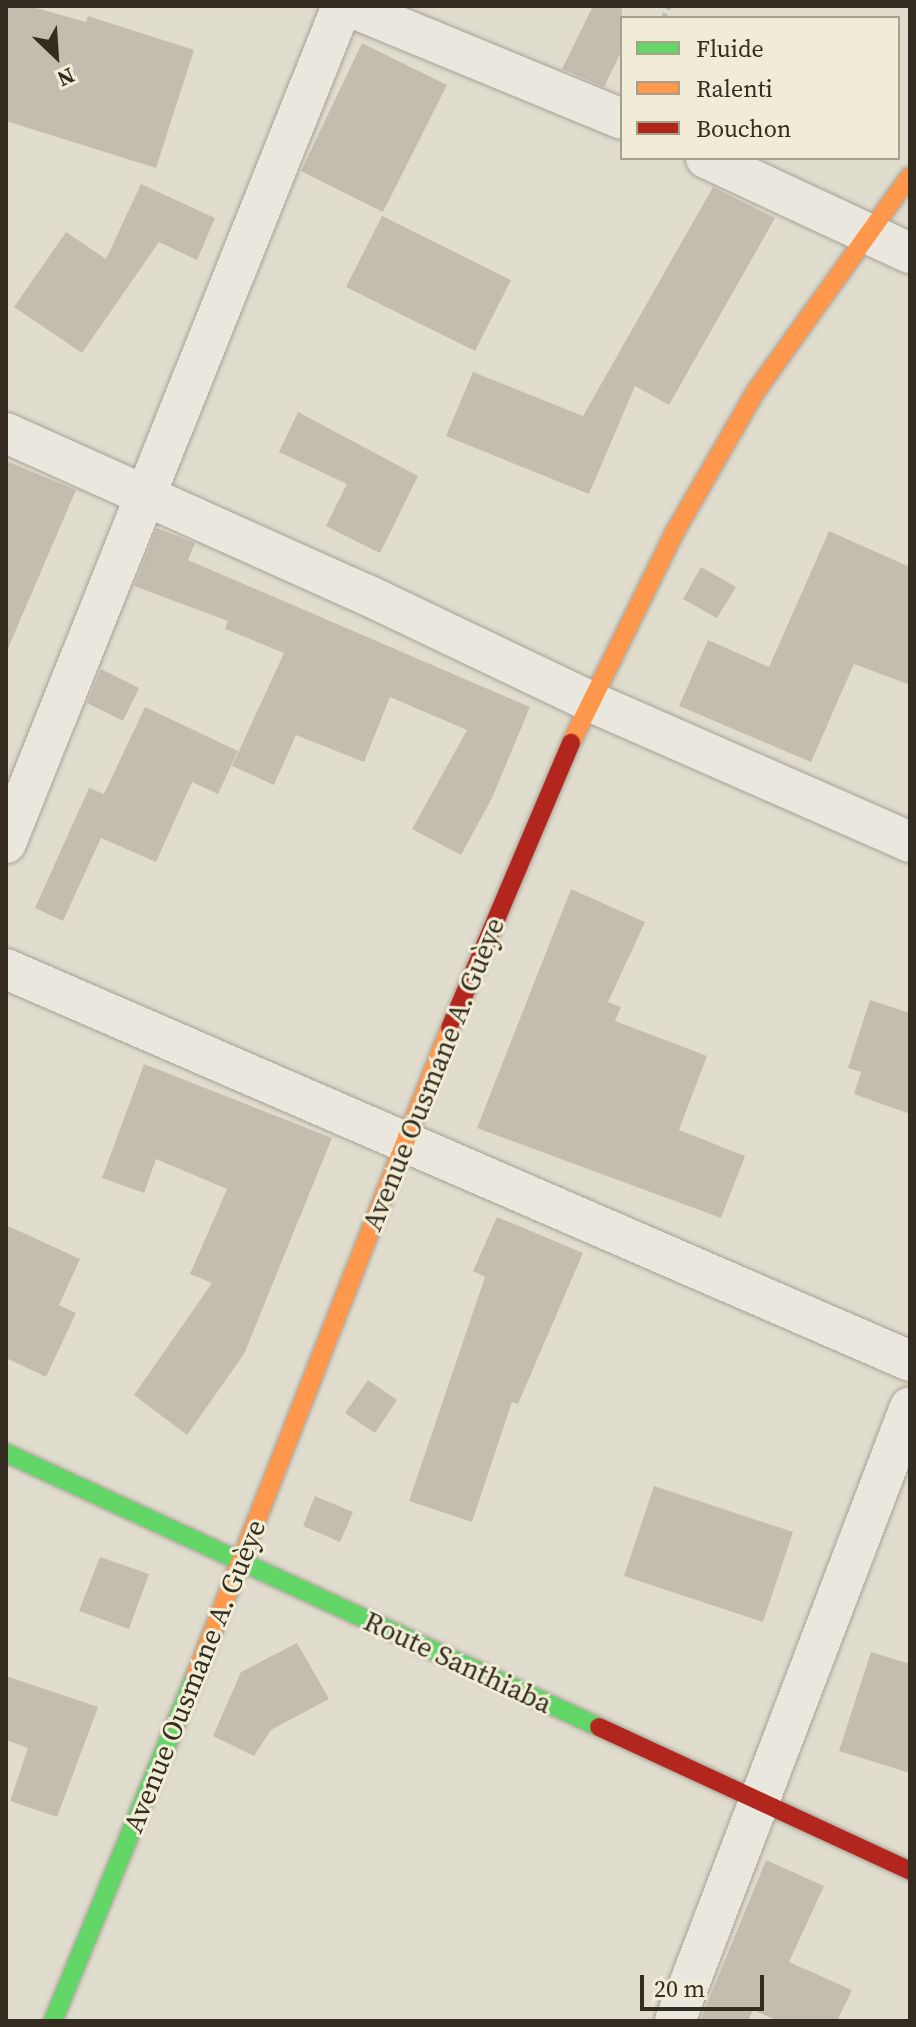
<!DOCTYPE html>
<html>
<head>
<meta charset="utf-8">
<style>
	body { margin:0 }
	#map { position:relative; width:916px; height:2027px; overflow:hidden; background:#e0ddce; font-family:"Source Serif 4",serif }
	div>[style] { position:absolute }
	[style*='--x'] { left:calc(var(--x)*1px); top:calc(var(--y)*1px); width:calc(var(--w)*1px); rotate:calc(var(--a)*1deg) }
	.building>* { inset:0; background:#c4bdaf }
	.path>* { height:5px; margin-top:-2.5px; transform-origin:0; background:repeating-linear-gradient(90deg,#c1beb5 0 6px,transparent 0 10px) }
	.roads { filter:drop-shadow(0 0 2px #a6a297) drop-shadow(0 0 2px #a6a297) }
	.street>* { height:40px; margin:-20px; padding:0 20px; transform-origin:20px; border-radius:20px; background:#e9e7de }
	.fast>* { height:18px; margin:-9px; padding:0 9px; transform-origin:9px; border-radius:9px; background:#63d668 }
	.slow>* { height:18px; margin:-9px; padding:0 9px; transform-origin:9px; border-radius:9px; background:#ff974d }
	.jam>* { height:18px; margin:-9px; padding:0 9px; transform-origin:9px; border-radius:9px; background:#b3261e }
	span { translate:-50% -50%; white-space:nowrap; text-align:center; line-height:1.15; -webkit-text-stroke:6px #f1ecd5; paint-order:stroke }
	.street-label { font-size:28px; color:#342c20 }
	.frame { position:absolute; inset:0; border:8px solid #342c20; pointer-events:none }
	.legend { position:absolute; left:620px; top:16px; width:280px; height:144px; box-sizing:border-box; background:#f1ecd5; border:2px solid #a59f8d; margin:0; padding:10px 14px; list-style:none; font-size:24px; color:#342c20 }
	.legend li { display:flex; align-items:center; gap:16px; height:40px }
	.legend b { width:40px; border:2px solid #a59f8d }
	.north { position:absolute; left:16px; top:16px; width:80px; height:80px; -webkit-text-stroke:6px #f1ecd5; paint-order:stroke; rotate:155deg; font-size:22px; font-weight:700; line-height:32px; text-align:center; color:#342c20 }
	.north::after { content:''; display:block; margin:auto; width:28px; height:36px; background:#342c20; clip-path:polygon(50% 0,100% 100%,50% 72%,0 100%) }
	.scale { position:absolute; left:640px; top:1975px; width:124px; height:36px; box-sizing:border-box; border:4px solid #342c20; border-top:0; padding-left:10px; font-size:24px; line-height:28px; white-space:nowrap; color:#342c20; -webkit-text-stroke:6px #f1ecd5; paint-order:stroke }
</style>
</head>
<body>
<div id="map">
	<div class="building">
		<div style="clip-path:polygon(6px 6px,29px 6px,86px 22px,88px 16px,194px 50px,156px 168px,6px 121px)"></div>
		<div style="clip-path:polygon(593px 6px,622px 6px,622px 50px,604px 87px,562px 69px)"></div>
		<div style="clip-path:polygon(362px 43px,447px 85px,383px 212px,301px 171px)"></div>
		<div style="clip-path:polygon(141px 184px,215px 218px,197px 260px,159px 242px,82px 353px,14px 307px,66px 232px,106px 259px)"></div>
		<div style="clip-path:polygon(713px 187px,775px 218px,669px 405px,635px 386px,589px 494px,446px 436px,473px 372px,583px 416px)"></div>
		<div style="clip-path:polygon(382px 216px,511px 280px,475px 351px,346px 287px)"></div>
		<div style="clip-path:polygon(298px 412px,418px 476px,380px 553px,326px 526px,347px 484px,279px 452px)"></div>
		<div style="clip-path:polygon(6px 461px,76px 490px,6px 653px)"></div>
		<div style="clip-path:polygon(157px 528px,195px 543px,188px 560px,530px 707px,492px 798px,461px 855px,412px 829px,467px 730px,390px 697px,364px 762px,296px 735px,274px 785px,232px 766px,284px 653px,225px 629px,228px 621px,134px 586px)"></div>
		<div style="clip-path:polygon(829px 531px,910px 567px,910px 685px,854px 664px,811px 762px,679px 706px,708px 640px,769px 667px)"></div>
		<div style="clip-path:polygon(701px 567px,736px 587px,717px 618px,683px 599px)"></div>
		<div style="clip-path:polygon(101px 669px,139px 688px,123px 721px,87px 703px)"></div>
		<div style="clip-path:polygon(145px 707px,238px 751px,218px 794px,192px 782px,156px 862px,101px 838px,63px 921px,35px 908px,89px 788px,104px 794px)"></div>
		<div style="clip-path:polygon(571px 889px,645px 922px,608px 1002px,621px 1007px,615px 1021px,707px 1056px,679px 1130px,745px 1156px,721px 1218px,477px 1128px)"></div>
		<div style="clip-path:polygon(870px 1000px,910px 1013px,910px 1114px,854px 1094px,861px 1072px,848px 1068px)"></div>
		<div style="clip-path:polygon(144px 1064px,332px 1138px,244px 1354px,187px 1435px,134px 1395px,212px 1283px,190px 1274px,227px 1189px,156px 1159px,144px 1193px,102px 1178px)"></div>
		<div style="clip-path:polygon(497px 1217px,583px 1253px,518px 1404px,512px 1402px,472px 1522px,409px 1501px,485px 1277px,473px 1271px)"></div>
		<div style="clip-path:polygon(6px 1225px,80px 1259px,59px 1305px,76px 1313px,46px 1377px,6px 1358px)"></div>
		<div style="clip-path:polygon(368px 1380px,397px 1400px,375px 1433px,345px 1413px)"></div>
		<div style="clip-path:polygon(654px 1486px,793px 1532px,763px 1622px,624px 1576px)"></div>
		<div style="clip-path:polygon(315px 1496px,353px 1512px,340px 1542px,303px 1526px)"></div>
		<div style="clip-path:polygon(100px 1557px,149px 1574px,129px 1629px,79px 1611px)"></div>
		<div style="clip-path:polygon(297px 1643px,329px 1699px,271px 1730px,254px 1756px,213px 1736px,241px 1672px)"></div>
		<div style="clip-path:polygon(871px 1652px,910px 1664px,910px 1773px,839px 1751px)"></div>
		<div style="clip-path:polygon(6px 1676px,98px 1707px,57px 1817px,10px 1801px,28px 1748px,6px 1740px)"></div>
		<div style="clip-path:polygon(766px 1860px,824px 1886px,789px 1962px,852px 1990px,837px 2021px,778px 2021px,753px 2010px,748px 2021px,700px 2021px)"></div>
	</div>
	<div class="path">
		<div style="--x:663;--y:18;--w:13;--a:-63"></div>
	</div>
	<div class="roads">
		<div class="street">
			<div style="--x:348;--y:6;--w:296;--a:22.4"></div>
			<div style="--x:706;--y:158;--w:225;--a:25"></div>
			<div style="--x:6;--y:433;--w:393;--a:24.2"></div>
			<div style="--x:365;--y:594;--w:248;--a:25.5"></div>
			<div style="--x:589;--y:701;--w:351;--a:23.7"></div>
			<div style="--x:6;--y:843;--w:902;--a:-68.13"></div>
			<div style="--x:6;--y:969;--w:985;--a:23.44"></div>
			<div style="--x:675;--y:2021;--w:657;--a:-69.06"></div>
		</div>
		<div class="fast">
			<div style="--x:6;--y:1453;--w:653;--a:24.8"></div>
			<div style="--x:53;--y:2021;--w:372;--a:-67.6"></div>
		</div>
		<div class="slow">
			<div style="--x:571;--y:743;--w:237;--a:-63.8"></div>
			<div style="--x:676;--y:530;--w:160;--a:-60.1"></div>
			<div style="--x:756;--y:391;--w:264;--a:-54.4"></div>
			<div style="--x:195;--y:1677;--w:697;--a:-68.55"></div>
		</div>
		<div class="jam">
			<div style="--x:450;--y:1028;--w:310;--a:-67"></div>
			<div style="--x:599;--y:1727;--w:343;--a:24.8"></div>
		</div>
	</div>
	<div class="street-label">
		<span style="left:433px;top:1074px;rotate:-68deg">Avenue Ousmane A. Guèye</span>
		<span style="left:458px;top:1662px;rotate:25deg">Route Santhiaba</span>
		<span style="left:194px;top:1676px;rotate:-68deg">Avenue Ousmane A. Guèye</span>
	</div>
	<div class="frame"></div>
	<ul class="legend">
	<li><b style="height:10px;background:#63d668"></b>Fluide</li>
	<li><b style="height:10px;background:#ff974d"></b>Ralenti</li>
	<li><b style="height:10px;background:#b3261e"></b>Bouchon</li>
	</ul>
	<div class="north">N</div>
	<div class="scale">20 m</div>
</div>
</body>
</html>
